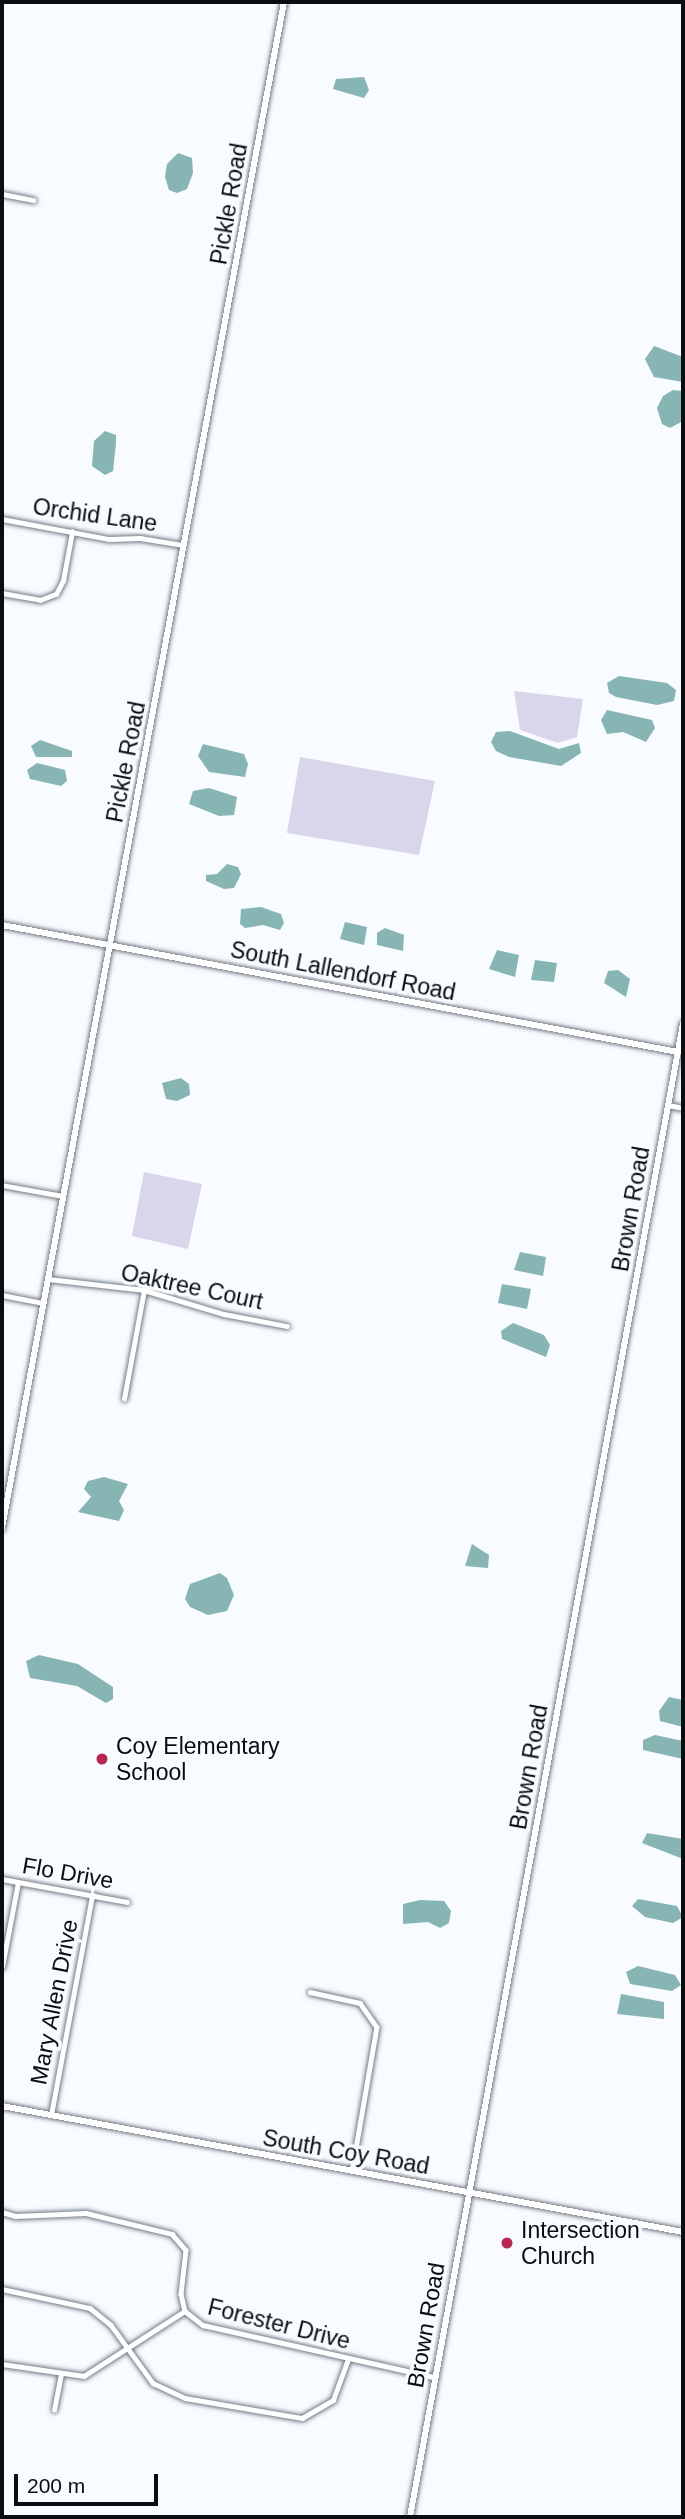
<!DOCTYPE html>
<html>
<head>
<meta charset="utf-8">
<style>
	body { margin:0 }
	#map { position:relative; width:685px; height:2519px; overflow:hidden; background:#f8fbff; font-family:Helvetica,sans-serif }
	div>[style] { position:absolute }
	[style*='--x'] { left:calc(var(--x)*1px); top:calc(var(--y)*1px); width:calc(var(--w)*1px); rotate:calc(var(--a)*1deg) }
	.green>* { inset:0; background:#d9d5eb }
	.water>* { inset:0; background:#87b5b3 }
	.roads { filter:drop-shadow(0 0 2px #747d84) drop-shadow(0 0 2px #747d84) }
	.street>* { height:4.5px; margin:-2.25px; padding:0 2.25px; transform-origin:2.25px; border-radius:2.25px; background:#fff }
	.secondary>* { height:6px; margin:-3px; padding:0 3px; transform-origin:3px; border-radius:3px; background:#fff }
	.dots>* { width:19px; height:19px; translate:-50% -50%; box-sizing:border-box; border:4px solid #f8fbff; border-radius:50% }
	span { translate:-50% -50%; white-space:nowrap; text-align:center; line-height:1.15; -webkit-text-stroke:7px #f8fbff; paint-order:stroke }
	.street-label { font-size:23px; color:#0a0e10 }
	.poi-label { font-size:23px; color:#0a0e10 }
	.left { translate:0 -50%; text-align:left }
	.frame { position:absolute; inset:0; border:4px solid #0a0e10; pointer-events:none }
	.scale { position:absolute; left:14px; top:2474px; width:144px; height:32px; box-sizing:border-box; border:4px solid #0a0e10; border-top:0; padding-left:9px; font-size:21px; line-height:24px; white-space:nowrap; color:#0a0e10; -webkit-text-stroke:5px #f8fbff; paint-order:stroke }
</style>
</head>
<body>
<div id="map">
	<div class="green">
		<div style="clip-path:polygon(514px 691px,583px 699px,577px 737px,558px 743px,520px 730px)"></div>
		<div style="clip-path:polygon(300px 757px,435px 781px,419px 855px,287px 833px)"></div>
		<div style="clip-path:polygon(144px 1172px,202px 1184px,188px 1249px,132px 1236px)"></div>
	</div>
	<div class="water">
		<div style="clip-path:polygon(364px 77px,369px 90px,364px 98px,333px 89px,336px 79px)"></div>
		<div style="clip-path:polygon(178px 153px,192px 158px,193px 173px,187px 189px,177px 193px,169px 190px,165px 177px,167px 164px)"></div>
		<div style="clip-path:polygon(654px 346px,683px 357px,683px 382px,654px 377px,645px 359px)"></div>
		<div style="clip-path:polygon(673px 390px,683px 391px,683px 421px,670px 428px,662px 424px,657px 408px,663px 396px)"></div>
		<div style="clip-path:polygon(105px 431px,116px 435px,116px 443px,113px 471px,105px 475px,92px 466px,94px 441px)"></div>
		<div style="clip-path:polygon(619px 676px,667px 683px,676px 690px,674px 701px,657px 705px,616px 697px,609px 693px,607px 683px)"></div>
		<div style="clip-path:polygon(607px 710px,652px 720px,655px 728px,646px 742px,623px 732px,607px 734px,601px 720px)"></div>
		<div style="clip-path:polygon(510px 731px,559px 749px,579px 743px,581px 753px,561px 766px,509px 757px,496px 751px,491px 742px,496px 732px)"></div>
		<div style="clip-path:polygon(40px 740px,72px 751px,72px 757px,36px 757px,31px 746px)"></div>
		<div style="clip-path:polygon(203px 744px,244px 754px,248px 764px,245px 777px,209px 772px,198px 756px)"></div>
		<div style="clip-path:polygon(37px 763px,65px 770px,67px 781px,61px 786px,30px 779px,27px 770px)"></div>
		<div style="clip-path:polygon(209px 788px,237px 797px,234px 815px,219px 816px,189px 804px,193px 791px)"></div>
		<div style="clip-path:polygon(227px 864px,238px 867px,241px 874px,234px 888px,224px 889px,206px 881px,206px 875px,217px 874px)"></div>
		<div style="clip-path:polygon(261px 907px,281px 914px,284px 923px,280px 930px,263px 925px,245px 928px,240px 924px,241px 909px)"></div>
		<div style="clip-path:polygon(345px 922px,367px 927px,364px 945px,340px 939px)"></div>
		<div style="clip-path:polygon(385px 928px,404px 935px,403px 951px,377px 945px,377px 933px)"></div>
		<div style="clip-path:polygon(497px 950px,519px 955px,515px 977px,489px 969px)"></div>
		<div style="clip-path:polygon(535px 960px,557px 963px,554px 982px,531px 980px)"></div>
		<div style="clip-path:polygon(618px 970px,630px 979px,626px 997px,604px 983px,608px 971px)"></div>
		<div style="clip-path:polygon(181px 1078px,189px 1084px,190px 1095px,177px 1101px,166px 1099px,162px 1083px)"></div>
		<div style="clip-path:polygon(520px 1252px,546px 1257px,543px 1276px,514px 1270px)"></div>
		<div style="clip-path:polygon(502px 1284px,531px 1289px,527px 1309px,498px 1303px)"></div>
		<div style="clip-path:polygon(513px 1323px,544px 1335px,550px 1345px,546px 1357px,502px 1339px,501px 1331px)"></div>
		<div style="clip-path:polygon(104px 1477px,128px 1484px,119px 1501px,124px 1510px,119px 1521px,78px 1512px,91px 1497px,84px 1489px,88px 1481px)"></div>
		<div style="clip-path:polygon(472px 1544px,489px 1555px,488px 1568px,465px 1566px)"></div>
		<div style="clip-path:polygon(220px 1573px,227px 1578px,234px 1595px,227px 1611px,208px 1615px,190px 1607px,185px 1599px,190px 1584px)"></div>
		<div style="clip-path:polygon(39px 1655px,78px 1664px,113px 1687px,113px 1699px,106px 1703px,77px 1686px,30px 1678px,26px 1661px)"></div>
		<div style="clip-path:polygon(669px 1697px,683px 1700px,683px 1727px,660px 1721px,659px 1711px)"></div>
		<div style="clip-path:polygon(655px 1735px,683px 1741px,683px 1759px,643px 1750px,643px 1740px)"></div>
		<div style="clip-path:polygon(647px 1833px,683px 1839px,683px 1859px,642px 1843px)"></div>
		<div style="clip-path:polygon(638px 1899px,677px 1906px,683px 1917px,673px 1923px,645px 1917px,632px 1906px)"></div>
		<div style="clip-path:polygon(420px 1900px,444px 1901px,451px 1911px,449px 1923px,440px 1928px,428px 1922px,403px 1924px,403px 1904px)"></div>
		<div style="clip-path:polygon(638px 1966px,675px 1975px,681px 1985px,672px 1991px,630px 1984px,626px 1972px)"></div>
		<div style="clip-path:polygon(621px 1994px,664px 2002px,664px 2019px,617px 2014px)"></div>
	</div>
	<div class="roads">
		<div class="street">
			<div style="--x:2;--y:194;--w:32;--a:11"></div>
			<div style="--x:2;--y:519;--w:109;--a:10.6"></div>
			<div style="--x:109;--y:539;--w:31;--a:-2"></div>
			<div style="--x:140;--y:538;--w:44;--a:9.2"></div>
			<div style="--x:2;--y:593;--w:39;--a:10"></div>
			<div style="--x:40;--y:600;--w:17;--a:-21"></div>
			<div style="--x:56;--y:594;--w:15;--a:-62"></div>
			<div style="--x:63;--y:581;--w:50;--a:-79.6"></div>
			<div style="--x:668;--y:1105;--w:15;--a:11"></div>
			<div style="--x:2;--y:1185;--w:62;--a:10.2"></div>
			<div style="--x:48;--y:1279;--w:97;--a:6.5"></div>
			<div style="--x:144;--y:1290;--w:84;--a:16.7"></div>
			<div style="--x:224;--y:1314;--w:64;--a:10.8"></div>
			<div style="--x:2;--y:1295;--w:42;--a:11"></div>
			<div style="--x:124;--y:1399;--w:111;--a:-79.6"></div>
			<div style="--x:2;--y:1879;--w:127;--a:10.4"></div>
			<div style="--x:2;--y:1967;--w:86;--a:-79.3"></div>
			<div style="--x:310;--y:1992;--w:51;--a:12.4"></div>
			<div style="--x:360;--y:2003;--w:29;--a:55"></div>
			<div style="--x:377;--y:2027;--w:146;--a:99.8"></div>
			<div style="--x:51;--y:2115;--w:224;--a:-79.4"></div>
			<div style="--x:2;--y:2212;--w:14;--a:17"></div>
			<div style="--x:15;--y:2216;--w:71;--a:-2.4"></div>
			<div style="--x:86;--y:2213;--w:89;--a:13.7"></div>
			<div style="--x:172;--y:2234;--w:21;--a:49"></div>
			<div style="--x:186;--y:2250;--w:44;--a:96.5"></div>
			<div style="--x:181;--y:2294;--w:17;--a:77"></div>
			<div style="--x:185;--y:2311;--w:23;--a:38"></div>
			<div style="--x:203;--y:2325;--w:237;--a:12.7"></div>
			<div style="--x:2;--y:2289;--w:90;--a:12.2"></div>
			<div style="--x:90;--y:2308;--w:27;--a:39"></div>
			<div style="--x:111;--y:2325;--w:72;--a:54.1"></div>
			<div style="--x:153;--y:2383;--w:35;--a:25"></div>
			<div style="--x:185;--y:2398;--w:119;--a:9.7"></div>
			<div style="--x:302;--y:2418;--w:36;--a:-30"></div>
			<div style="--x:333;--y:2400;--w:44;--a:-69.9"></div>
			<div style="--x:2;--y:2364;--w:83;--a:8.3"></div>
			<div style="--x:84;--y:2376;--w:120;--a:-32.8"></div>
			<div style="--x:54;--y:2410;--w:36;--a:-79"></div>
		</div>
		<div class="secondary">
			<div style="--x:2;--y:925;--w:688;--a:10.64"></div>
			<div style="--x:2;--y:1528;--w:1552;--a:-79.53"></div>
			<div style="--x:2;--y:2106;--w:693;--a:10.48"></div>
			<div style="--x:410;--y:2517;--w:1518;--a:-79.64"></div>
		</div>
	</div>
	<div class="dots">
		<div style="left:102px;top:1759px;background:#b72751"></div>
		<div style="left:507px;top:2243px;background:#b72751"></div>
	</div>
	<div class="street-label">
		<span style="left:229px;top:204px;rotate:-80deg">Pickle Road</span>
		<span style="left:95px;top:515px;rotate:8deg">Orchid Lane</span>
		<span style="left:126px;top:762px;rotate:-79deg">Pickle Road</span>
		<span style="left:343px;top:971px;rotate:11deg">South Lallendorf Road</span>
		<span style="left:631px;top:1209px;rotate:-80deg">Brown Road</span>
		<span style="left:192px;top:1287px;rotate:12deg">Oaktree Court</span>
		<span style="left:529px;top:1767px;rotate:-80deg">Brown Road</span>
		<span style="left:68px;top:1873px;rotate:10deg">Flo Drive</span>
		<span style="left:54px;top:2002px;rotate:-79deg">Mary Allen Drive</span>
		<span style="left:346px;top:2152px;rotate:10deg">South Coy Road</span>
		<span style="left:279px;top:2324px;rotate:14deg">Forester Drive</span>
		<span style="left:426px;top:2325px;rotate:-80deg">Brown Road</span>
	</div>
	<div class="poi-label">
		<span class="left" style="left:116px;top:1759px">Coy Elementary<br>School</span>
		<span class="left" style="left:521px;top:2243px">Intersection<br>Church</span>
	</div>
	<div class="frame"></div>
	<div class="scale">200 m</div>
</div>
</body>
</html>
